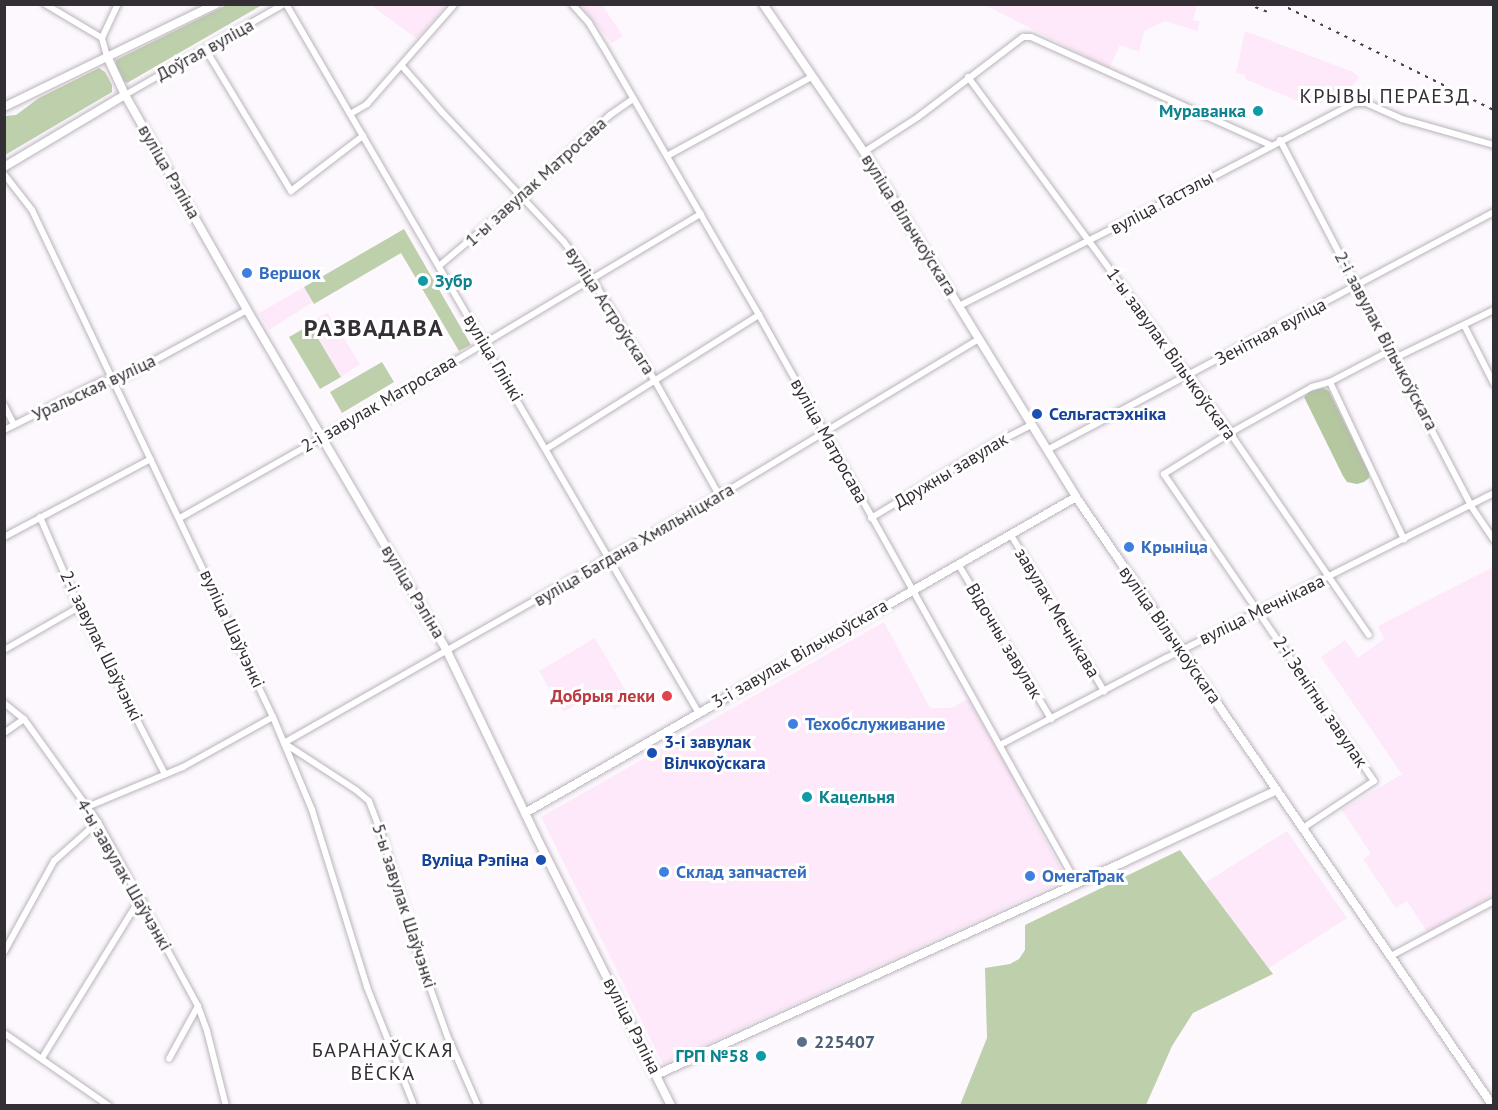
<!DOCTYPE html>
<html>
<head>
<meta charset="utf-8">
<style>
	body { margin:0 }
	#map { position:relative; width:1498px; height:1110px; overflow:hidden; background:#fdf8fe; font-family:"PT Sans",sans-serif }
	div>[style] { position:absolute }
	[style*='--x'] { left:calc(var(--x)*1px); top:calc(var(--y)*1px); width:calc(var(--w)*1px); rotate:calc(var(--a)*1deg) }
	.industrial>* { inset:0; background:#fde9f9 }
	.green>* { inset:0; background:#becfab }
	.forest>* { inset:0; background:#b4c79f }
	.roads { filter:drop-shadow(0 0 2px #bbb3bd) drop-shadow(0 0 2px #bbb3bd) }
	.street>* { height:6px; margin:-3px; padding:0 3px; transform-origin:3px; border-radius:3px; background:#fff }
	.secondary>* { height:8px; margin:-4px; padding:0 4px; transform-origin:4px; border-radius:4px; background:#fff }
	.rail>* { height:2px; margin-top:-1px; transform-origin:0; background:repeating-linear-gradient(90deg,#484449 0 3px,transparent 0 9px) }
	.dots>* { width:16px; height:16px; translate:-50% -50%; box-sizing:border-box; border:3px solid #fff; border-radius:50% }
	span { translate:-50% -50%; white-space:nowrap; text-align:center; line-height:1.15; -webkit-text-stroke:6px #fff; paint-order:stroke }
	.street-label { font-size:18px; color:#332f34 }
	.culture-label { font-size:18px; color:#0d838f; font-weight:700 }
	.right { translate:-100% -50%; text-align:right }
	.left { translate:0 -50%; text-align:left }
	.shop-label { font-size:18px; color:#366cbe; font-weight:700 }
	.transit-label { font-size:18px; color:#164399; font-weight:700 }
	.health-label { font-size:18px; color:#be3a42; font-weight:700 }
	.service-label { font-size:18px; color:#4e5e75; font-weight:700 }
	.neighbourhood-label { font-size:20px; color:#332f34; letter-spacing:1.5px }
	.district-label { font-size:24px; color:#332f34; font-weight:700; letter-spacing:1.5px }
	.frame { position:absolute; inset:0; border:6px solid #332f34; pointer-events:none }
</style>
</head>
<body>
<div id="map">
	<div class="industrial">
		<div style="clip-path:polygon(371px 5px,446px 5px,417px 39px)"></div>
		<div style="clip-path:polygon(580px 5px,602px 5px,623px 36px,612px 43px)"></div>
		<div style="clip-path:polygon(985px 5px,1197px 5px,1193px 20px,1200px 22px,1197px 31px,1165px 21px,1144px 31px,1139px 52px,1120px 45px,1109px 68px)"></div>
		<div style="clip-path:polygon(1245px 31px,1353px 72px,1359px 77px,1357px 81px,1345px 92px,1312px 107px,1245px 79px,1246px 75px,1236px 73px)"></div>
		<div style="clip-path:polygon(304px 287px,313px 302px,269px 330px,259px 313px)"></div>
		<div style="clip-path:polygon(328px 313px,360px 364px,341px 377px,309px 322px)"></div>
		<div style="clip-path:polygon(1493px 567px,1493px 895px,1427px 932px,1407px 901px,1396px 908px,1363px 859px,1371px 854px,1342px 810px,1402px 774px,1321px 657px,1345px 640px,1358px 658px,1384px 639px,1378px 626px)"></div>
		<div style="clip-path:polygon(884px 622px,930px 708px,951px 708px,968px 699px,1023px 795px,1021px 797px,1064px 874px,1061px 882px,663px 1064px,541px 817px)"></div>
		<div style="clip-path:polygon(595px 638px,631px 700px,614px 710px,602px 690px,563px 712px,539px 671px)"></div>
		<div style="clip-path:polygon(1287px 831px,1347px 918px,1269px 968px,1205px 883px)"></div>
	</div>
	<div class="green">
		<div style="clip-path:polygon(227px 5px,262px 5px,127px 83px,124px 81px,116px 65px,116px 60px)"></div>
		<div style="clip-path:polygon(99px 68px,105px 72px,112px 85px,112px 92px,5px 155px,5px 116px,16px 115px,39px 98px)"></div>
		<div style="clip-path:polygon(404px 229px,471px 345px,459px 351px,401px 253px,314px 304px,304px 287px)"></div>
		<div style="clip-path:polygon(310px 325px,341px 377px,320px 389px,289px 337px)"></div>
		<div style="clip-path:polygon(382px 362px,394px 382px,342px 413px,330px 392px)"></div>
		<div style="clip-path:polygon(1180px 850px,1273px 974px,1193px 1013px,1172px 1046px,1146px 1105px,960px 1105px,987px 1038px,985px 968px,1010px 964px,1019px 959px,1025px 950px,1025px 925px)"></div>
	</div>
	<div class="forest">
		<div style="clip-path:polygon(1323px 388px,1329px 391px,1369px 473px,1369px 478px,1364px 482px,1357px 484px,1347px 482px,1343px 476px,1304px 397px,1309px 392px)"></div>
	</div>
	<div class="roads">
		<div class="street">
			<div style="--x:45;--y:4;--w:66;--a:30.8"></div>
			<div style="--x:286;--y:4;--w:819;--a:59.8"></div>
			<div style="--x:572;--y:4;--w:25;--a:48"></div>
			<div style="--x:589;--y:23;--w:27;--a:59"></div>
			<div style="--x:603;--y:46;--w:311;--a:59.9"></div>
			<div style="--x:759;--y:315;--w:652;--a:60.8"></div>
			<div style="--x:206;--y:50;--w:165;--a:58.9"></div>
			<div style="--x:291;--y:191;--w:91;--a:-37.4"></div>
			<div style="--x:107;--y:56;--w:19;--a:-106"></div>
			<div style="--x:102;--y:38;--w:38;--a:-65"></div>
			<div style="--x:402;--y:66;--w:61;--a:49"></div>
			<div style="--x:442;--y:112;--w:178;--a:46.8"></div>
			<div style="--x:564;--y:242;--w:46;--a:52.9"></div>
			<div style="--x:592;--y:279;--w:120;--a:58.3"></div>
			<div style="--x:655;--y:381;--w:131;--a:60.7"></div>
			<div style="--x:968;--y:77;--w:442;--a:53.6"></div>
			<div style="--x:1230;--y:433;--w:245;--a:55.5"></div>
			<div style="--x:125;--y:95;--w:183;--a:-29.8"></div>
			<div style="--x:350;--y:114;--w:20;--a:-30"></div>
			<div style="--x:367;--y:104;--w:133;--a:-48.7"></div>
			<div style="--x:1280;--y:140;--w:413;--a:62.4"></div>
			<div style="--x:1471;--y:506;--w:41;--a:55.9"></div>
			<div style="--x:864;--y:152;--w:64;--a:-32.9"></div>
			<div style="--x:918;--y:117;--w:132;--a:-37.3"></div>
			<div style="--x:1023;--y:37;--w:8;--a:0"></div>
			<div style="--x:1031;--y:37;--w:262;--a:24.3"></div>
			<div style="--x:667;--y:156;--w:166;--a:-28.7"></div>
			<div style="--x:4;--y:174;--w:46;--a:52.1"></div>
			<div style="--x:32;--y:210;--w:561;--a:64.58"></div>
			<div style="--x:273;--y:717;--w:101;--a:67.2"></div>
			<div style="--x:312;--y:810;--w:185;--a:72.7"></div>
			<div style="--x:367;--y:987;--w:128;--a:68.4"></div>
			<div style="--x:439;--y:266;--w:107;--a:-40.1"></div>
			<div style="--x:521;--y:197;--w:121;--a:-42.7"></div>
			<div style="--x:610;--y:115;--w:28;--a:-35"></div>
			<div style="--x:959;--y:306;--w:231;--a:-26.8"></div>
			<div style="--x:1165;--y:202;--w:213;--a:-27.6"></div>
			<div style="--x:1354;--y:103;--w:12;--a:0"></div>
			<div style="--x:1366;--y:103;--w:39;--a:24"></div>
			<div style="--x:1402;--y:119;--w:96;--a:15.8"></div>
			<div style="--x:1464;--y:325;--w:66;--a:63"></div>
			<div style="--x:1395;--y:358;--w:110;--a:-25.9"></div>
			<div style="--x:1330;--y:382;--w:174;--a:64.8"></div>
			<div style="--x:4;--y:405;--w:22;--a:63"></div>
			<div style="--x:4;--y:430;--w:110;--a:-26.6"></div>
			<div style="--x:102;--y:381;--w:13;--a:4"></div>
			<div style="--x:115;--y:382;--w:150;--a:-28.6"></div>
			<div style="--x:546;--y:449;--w:252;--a:-32.2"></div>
			<div style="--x:1047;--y:450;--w:506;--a:-28.03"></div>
			<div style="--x:40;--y:517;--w:98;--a:66.6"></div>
			<div style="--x:79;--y:607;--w:188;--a:62.8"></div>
			<div style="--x:180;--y:518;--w:256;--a:-29.5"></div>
			<div style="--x:403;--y:392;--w:347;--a:-30.9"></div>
			<div style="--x:871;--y:518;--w:141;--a:-31.1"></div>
			<div style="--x:992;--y:445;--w:44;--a:-27.1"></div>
			<div style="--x:1011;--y:535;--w:182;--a:59.2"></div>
			<div style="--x:4;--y:537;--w:166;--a:-28"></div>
			<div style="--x:958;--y:564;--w:181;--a:59"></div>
			<div style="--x:4;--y:650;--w:86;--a:-29.8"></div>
			<div style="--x:4;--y:703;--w:26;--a:39"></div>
			<div style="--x:24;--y:719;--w:127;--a:54.3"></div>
			<div style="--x:98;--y:822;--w:209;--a:61.5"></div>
			<div style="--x:198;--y:1006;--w:60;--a:118.7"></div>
			<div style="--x:4;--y:733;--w:24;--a:-35"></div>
			<div style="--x:1000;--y:745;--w:187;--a:-27.7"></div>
			<div style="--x:1166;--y:658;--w:367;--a:-26.7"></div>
			<div style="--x:87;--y:807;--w:104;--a:-22.6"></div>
			<div style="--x:183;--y:767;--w:103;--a:-29.1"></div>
			<div style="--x:1303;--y:828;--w:85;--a:-33.5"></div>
			<div style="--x:1374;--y:781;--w:372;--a:-124.4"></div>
			<div style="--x:1164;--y:474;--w:78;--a:-31.8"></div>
			<div style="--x:1230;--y:433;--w:94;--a:-29.3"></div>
			<div style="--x:1312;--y:387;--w:19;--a:-16"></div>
			<div style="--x:1330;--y:382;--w:69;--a:-27.7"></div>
			<div style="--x:4;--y:952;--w:104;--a:-61.2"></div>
			<div style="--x:54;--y:861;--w:59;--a:-41.6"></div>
			<div style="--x:1391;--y:956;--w:117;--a:-28.1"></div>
			<div style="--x:198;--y:1006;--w:27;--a:70"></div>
			<div style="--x:207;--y:1031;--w:77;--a:75.8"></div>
			<div style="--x:4;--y:1033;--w:128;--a:34.8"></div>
			<div style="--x:42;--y:1058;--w:180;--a:-58.4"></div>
			<div style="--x:136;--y:905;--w:8;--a:-30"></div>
			<div style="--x:478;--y:1106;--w:77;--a:-113.6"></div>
			<div style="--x:447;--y:1035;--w:83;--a:-109.7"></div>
			<div style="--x:419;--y:957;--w:127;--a:-106.9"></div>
			<div style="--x:382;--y:835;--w:36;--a:-111"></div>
			<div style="--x:369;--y:801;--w:17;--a:-140"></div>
			<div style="--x:356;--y:790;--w:86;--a:-146.9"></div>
			<div style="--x:284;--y:743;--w:504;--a:-29.62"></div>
			<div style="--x:722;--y:494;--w:300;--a:-31.1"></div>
		</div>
		<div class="secondary">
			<div style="--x:763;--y:4;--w:179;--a:55.7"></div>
			<div style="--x:864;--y:152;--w:405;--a:58.4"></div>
			<div style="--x:1076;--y:497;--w:738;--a:55.6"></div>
			<div style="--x:107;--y:56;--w:43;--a:65.2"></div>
			<div style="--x:125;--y:95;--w:247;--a:60.4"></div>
			<div style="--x:247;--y:310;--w:395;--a:59.6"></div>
			<div style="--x:447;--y:651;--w:205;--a:64.3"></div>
			<div style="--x:536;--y:836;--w:302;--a:63.4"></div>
			<div style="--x:4;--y:107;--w:236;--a:-25.9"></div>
			<div style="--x:4;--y:167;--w:141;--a:-30.8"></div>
			<div style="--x:525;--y:813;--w:635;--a:-29.83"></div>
			<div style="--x:656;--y:1075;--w:514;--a:-24.47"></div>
			<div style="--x:1124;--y:862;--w:169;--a:-25.2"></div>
		</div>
	</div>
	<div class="rail">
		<div style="--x:1247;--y:4;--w:25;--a:21"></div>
		<div style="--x:1280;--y:4;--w:239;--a:26.4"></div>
	</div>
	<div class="dots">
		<div style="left:1258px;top:111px;background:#0f9aa8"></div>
		<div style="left:247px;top:273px;background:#3f7fe0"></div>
		<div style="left:423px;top:281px;background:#0f9aa8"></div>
		<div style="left:1037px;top:414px;background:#1a4fb4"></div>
		<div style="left:1129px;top:547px;background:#3f7fe0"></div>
		<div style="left:667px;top:696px;background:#e0444e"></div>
		<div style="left:793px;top:724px;background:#3f7fe0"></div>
		<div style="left:652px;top:753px;background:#1a4fb4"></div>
		<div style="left:807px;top:797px;background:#0f9aa8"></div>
		<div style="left:541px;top:860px;background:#1a4fb4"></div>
		<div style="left:664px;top:872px;background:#3f7fe0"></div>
		<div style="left:1030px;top:876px;background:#3f7fe0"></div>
		<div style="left:802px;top:1042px;background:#5c6f8a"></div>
		<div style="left:761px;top:1056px;background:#0f9aa8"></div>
	</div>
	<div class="street-label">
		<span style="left:205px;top:50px;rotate:-29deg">Доўгая вуліца</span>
		<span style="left:169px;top:172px;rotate:60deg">вуліца Рэпіна</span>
		<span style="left:536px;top:182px;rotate:-42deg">1-ы завулак Матросава</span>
		<span style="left:1162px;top:203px;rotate:-28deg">вуліца Гастэлы</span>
		<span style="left:909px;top:225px;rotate:58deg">вуліца Вільчкоўскага</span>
		<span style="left:610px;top:311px;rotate:57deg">вуліца Астроўскага</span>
		<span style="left:1271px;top:332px;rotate:-28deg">Зенітная вуліца</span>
		<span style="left:1386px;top:341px;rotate:62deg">2-і завулак Вільчкоўскага</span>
		<span style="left:1171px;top:354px;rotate:54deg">1-ы завулак Вільчкоўскага</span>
		<span style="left:493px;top:358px;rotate:59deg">вуліца Глінкі</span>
		<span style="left:94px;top:388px;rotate:-25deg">Уральская вуліца</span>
		<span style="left:379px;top:404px;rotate:-30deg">2-і завулак Матросава</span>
		<span style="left:829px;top:441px;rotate:61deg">вуліца Матросава</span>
		<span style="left:951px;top:471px;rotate:-31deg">Дружны завулак</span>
		<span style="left:634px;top:545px;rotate:-30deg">вуліца Багдана Хмяльніцкага</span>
		<span style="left:413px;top:592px;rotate:59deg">вуліца Рэпіна</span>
		<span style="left:1262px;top:610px;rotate:-26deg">вуліца Мечнікава</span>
		<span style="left:1057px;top:613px;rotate:59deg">завулак Мечнікава</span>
		<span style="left:232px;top:629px;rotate:65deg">вуліца Шаўчэнкі</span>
		<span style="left:1170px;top:635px;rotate:55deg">вуліца Вільчкоўскага</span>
		<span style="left:1004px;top:641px;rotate:59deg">Відочны завулак</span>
		<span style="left:101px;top:646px;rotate:64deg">2-і завулак Шаўчэнкі</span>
		<span style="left:800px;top:654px;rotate:-30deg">3-і завулак Вільчкоўскага</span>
		<span style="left:1320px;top:702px;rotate:56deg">2-і Зенітны завулак</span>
		<span style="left:124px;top:875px;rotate:60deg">4-ы завулак Шаўчэнкі</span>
		<span style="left:404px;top:906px;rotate:72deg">5-ы завулак Шаўчэнкі</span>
		<span style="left:632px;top:1026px;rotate:63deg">вуліца Рэпіна</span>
	</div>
	<div class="culture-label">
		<span class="right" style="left:1246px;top:111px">Мураванка</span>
		<span class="left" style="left:435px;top:281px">Зубр</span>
		<span class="left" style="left:819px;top:797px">Кацельня</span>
		<span class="right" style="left:749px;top:1056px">ГРП №58</span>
	</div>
	<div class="shop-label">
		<span class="left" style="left:259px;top:273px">Вершок</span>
		<span class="left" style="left:1141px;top:547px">Крыніца</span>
		<span class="left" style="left:805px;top:724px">Техобслуживание</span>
		<span class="left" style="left:676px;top:872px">Склад запчастей</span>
		<span class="left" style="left:1042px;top:876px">ОмегаТрак</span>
	</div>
	<div class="transit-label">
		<span class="left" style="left:1049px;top:414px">Сельгастэхніка</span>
		<span class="left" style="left:664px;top:753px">3-і завулак<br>Вілчкоўскага</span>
		<span class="right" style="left:529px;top:860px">Вуліца Рэпіна</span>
	</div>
	<div class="health-label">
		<span class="right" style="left:655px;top:696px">Добрыя леки</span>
	</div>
	<div class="service-label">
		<span class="left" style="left:814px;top:1042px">225407</span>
	</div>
	<div class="neighbourhood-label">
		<span style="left:1385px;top:96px">КРЫВЫ ПЕРАЕЗД</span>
		<span style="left:383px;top:1062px">БАРАНАЎСКАЯ<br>ВЁСКА</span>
	</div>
	<div class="district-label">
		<span style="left:374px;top:328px">РАЗВАДАВА</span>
	</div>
	<div class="frame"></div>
</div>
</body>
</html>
